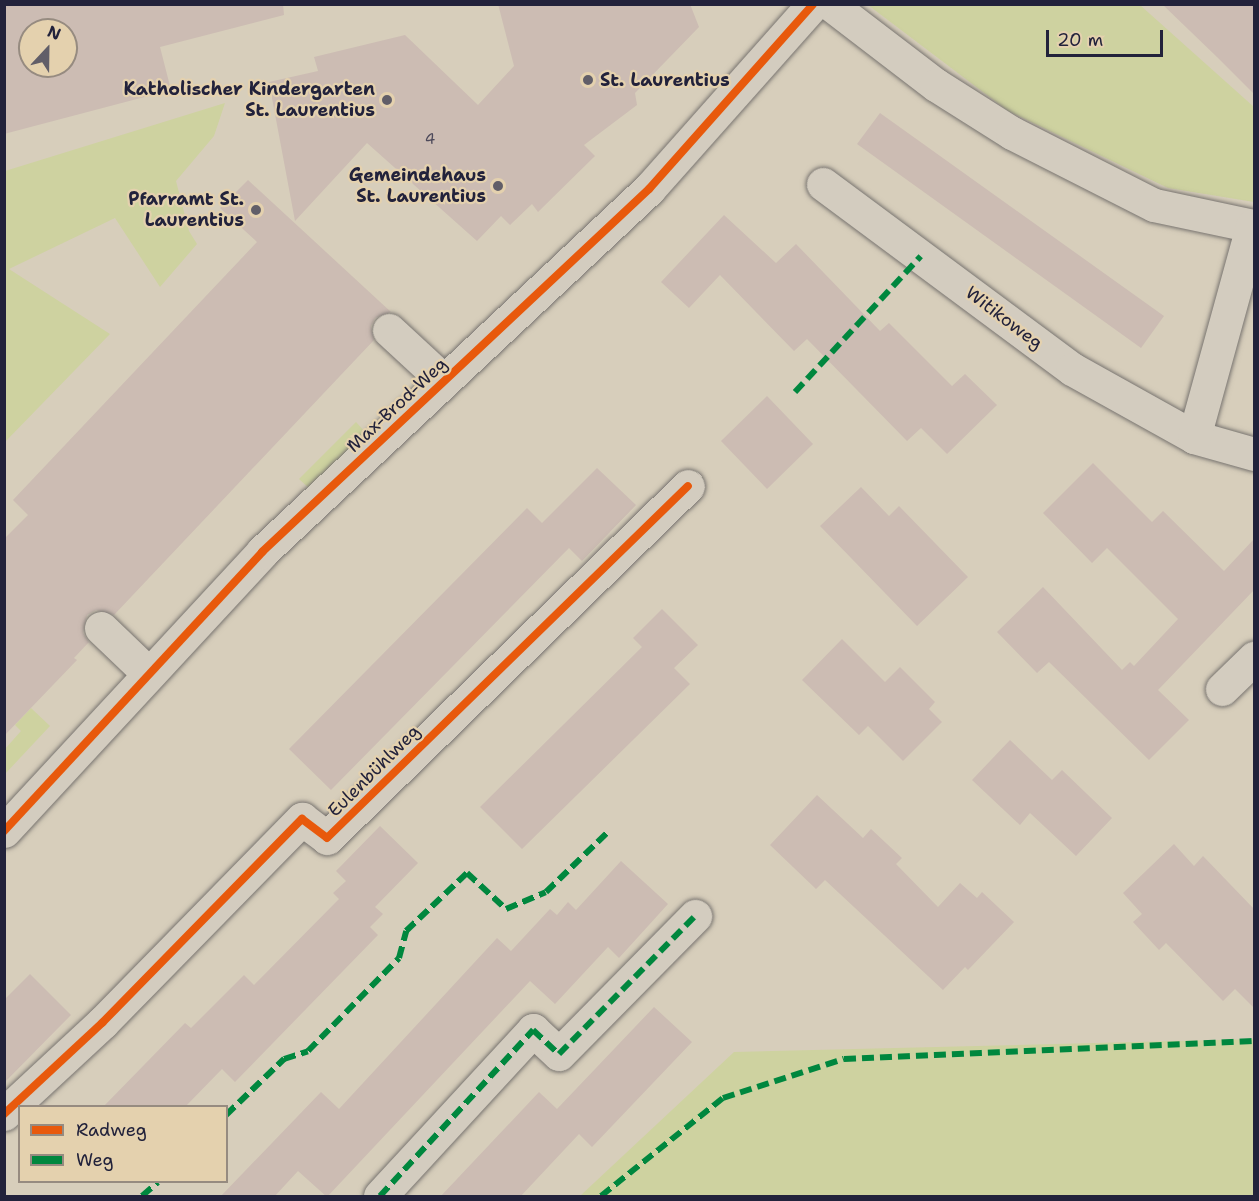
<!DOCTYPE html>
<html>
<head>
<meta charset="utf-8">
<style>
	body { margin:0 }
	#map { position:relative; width:1259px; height:1201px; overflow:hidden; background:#d7cebb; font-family:"Shantell Sans",sans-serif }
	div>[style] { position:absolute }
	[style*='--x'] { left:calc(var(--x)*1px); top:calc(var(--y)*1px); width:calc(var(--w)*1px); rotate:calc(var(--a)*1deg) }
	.green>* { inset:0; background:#ced2a0 }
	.building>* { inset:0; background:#ccbcb3 }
	.roads { filter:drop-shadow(0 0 2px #787470) drop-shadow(0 0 2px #787470) }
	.minor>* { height:33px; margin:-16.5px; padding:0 16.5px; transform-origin:16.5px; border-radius:16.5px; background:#d3ccbf }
	.quiet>* { height:6px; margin-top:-3px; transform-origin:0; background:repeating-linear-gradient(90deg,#00873e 0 12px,transparent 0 18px) }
	.cycleway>* { height:8px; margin:-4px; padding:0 4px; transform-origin:4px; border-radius:4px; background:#e8590c }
	.dots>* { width:16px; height:16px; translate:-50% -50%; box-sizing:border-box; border:3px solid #e4d1ae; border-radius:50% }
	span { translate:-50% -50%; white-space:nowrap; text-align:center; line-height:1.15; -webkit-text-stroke:4.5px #e4d1ae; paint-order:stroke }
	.number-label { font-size:15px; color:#4d495a }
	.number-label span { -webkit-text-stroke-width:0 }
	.poi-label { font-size:18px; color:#22223b; font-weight:700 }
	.left { translate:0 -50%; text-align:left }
	.right { translate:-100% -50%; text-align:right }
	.street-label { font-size:18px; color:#22223b }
	.frame { position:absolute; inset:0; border:6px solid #22223b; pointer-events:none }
	.legend { position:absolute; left:18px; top:1105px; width:210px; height:78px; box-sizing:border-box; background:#e4d1ae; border:2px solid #968b80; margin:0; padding:8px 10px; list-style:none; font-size:18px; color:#22223b }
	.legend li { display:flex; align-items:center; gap:12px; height:30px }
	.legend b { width:30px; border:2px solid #968b80 }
	.north { position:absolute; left:18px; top:18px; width:60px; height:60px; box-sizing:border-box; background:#e4d1ae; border:2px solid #968b80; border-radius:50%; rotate:22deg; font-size:16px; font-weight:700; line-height:24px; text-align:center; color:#22223b }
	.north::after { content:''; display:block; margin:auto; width:21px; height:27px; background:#615e68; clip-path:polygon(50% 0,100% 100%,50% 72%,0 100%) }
	.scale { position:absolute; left:1046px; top:30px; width:117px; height:27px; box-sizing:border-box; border:3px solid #22223b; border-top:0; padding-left:8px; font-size:18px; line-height:21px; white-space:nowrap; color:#22223b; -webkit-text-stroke:4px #e4d1ae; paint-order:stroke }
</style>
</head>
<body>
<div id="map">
	<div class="green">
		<div style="clip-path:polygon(868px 5px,1140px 5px,1254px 107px,1254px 202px,1168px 188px,1008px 111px)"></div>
		<div style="clip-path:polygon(225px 103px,214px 136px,176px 181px,189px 231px,197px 244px,160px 287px,115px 218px,9px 269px,110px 334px,5px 442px,5px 171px)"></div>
		<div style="clip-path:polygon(356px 422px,367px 434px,311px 490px,299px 479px)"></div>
		<div style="clip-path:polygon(31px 708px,50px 726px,5px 774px,5px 749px,21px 731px,15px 725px)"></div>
		<div style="clip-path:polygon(1254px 1039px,1254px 1196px,580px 1196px,734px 1052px)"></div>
	</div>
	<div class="building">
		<div style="clip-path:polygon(evenodd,4px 4px,283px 4px,284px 15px,160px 47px,171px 90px,4px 134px,4px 4px,30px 30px,66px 30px,66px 66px,30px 66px,30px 30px)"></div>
		<div style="clip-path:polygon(498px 4px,690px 4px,699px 27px,635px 93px,637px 105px,584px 145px,595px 156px,538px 212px,532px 204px,510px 225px,501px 216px,477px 241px,367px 143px,295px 221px,269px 82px,318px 71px,314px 57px,405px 35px,478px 105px,514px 66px)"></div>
		<div style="clip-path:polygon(1162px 4px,1254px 4px,1254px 94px,1217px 57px)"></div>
		<div style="clip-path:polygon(880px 113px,1164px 316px,1141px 348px,857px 144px)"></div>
		<div style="clip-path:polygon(248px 180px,391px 312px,375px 318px,371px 326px,374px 340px,114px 615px,96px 610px,87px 615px,83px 633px,89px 642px,74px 658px,77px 660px,4px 736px,4px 539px,28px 515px,13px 500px,257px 242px,220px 208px)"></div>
		<div style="clip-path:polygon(724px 215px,776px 263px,796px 244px,880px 331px,889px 323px,952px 386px,965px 374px,997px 405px,947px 454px,921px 428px,907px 441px,807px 339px,794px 351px,720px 275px,689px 308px,661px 282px)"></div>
		<div style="clip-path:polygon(767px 396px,813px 444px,767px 489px,721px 441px)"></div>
		<div style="clip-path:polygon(1093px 463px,1152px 522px,1163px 511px,1224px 571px,1254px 539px,1254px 590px,1158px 690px,1189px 720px,1149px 760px,1049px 662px,1037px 673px,997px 632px,1043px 587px,1122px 670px,1130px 662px,1134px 666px,1178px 619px,1107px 548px,1092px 563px,1043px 513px)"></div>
		<div style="clip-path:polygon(597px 468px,636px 505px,582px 561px,569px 548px,331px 790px,289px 749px,527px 508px,542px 523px)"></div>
		<div style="clip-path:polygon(861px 487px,889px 516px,899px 506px,968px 577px,917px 626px,820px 526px)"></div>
		<div style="clip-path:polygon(662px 609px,698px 645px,674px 668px,690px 684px,522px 849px,480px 807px,642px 647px,633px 638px)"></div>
		<div style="clip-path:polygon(842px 639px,885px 682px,900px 667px,935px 702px,929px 709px,942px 722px,903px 761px,868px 726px,859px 735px,802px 680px)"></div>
		<div style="clip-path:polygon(1010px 740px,1052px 780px,1062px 770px,1112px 818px,1076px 856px,1030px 813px,1020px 825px,972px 780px)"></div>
		<div style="clip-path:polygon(817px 795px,863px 838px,871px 829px,902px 858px,896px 864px,938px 907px,960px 883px,977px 898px,982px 892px,1014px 922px,968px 970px,965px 967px,943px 990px,825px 880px,816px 889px,770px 845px)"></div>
		<div style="clip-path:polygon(380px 826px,418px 863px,375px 907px,383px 914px,370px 927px,378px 935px,235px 1082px,222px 1069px,185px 1107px,103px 1107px,185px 1023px,191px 1028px,244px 975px,254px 985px,339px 899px,333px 893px,346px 881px,336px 871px)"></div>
		<div style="clip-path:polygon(1174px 844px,1194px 866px,1203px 856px,1254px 909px,1254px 1008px,1235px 989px,1223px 1001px,1166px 943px,1159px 950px,1133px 922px,1142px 914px,1123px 893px)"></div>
		<div style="clip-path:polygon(621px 861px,668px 904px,619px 958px,608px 947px,555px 1004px,530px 981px,327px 1197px,298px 1171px,274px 1197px,220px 1197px,321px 1092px,339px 1109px,497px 938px,511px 951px,550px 909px,557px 915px,568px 902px,576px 910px)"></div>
		<div style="clip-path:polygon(30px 974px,71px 1015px,4px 1083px,4px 1000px)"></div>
		<div style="clip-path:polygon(654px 1007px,692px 1042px,592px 1147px,579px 1134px,520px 1197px,440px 1197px,539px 1092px,557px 1109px)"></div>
	</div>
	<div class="roads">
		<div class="minor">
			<div style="--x:830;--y:4;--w:133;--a:37.4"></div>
			<div style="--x:936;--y:85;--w:90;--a:32.3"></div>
			<div style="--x:1012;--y:133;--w:159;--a:26.9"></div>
			<div style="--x:1154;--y:205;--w:102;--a:11.9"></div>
			<div style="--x:823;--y:184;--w:310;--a:36.6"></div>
			<div style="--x:1072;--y:369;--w:140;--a:29.1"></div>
			<div style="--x:1194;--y:437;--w:62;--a:15.8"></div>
			<div style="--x:389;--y:330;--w:75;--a:42.8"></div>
			<div style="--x:1194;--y:437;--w:219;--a:-74.6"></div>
			<div style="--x:101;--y:628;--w:66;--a:43.8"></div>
			<div style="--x:1222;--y:689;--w:45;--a:-44.1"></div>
			<div style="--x:4;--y:831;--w:380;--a:-47.2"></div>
			<div style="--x:262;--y:552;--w:531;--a:-43.17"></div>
			<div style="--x:649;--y:189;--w:247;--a:-48.4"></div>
			<div style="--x:4;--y:1114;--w:134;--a:-42.9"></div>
			<div style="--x:102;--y:1023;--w:286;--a:-45.6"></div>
			<div style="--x:302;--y:819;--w:31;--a:37"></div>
			<div style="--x:327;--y:838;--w:504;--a:-44.28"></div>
			<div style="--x:380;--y:1196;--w:226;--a:-47.3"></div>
			<div style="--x:533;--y:1030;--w:35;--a:43"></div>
			<div style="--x:559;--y:1054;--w:194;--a:-45.4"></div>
		</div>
	</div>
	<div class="quiet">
		<div style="--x:795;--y:392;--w:185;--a:-47.2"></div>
		<div style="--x:226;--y:1115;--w:81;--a:-44"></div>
		<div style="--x:284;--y:1059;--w:25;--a:-18"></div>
		<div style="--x:308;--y:1051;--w:130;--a:-45.6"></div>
		<div style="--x:399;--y:958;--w:28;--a:-75"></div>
		<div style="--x:406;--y:931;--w:84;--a:-43.6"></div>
		<div style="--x:467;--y:873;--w:53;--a:42.7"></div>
		<div style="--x:506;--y:909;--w:43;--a:-23"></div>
		<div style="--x:546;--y:892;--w:86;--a:-44.1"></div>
		<div style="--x:142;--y:1196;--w:21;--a:-41"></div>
		<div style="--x:380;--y:1196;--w:226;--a:-47.3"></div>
		<div style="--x:533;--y:1030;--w:35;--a:43"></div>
		<div style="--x:559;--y:1054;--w:194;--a:-45.4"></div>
		<div style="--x:601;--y:1196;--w:156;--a:-38.8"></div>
		<div style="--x:723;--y:1098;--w:127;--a:-17.9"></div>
		<div style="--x:844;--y:1059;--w:410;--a:-2.5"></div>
	</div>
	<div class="cycleway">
		<div style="--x:4;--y:831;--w:380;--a:-47.2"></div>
		<div style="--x:262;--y:552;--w:531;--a:-43.17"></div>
		<div style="--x:649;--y:189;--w:247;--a:-48.4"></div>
		<div style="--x:4;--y:1114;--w:134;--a:-42.9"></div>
		<div style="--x:102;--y:1023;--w:286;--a:-45.6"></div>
		<div style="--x:302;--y:819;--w:31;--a:37"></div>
		<div style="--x:327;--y:838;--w:504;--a:-44.28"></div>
	</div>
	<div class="dots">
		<div style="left:588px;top:80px;background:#615e68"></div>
		<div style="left:387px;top:100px;background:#615e68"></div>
		<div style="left:498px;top:186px;background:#615e68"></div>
		<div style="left:256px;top:210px;background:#615e68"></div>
	</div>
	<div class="number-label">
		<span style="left:430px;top:140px">4</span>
	</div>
	<div class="poi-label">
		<span class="left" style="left:600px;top:80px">St. Laurentius</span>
		<span class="right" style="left:375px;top:100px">Katholischer Kindergarten<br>St. Laurentius</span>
		<span class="right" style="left:486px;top:186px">Gemeindehaus<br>St. Laurentius</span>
		<span class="right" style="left:244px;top:210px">Pfarramt St.<br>Laurentius</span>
	</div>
	<div class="street-label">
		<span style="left:1004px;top:318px;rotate:37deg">Witikoweg</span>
		<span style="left:397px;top:405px;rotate:-43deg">Max-Brod-Weg</span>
		<span style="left:374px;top:771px;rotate:-45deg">Eulenbühlweg</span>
	</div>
	<div class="frame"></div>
	<ul class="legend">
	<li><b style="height:8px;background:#e8590c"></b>Radweg</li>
	<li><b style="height:8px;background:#00873e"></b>Weg</li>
	</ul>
	<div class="north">N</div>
	<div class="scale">20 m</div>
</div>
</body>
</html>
